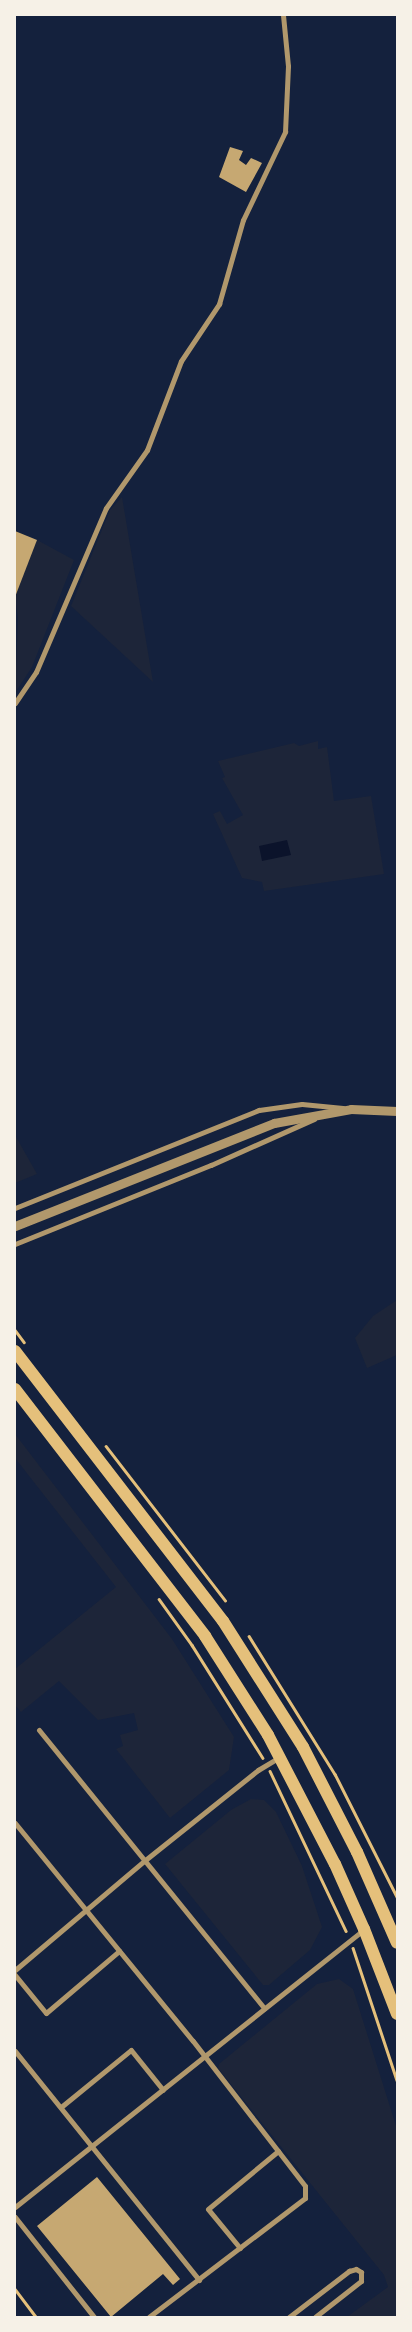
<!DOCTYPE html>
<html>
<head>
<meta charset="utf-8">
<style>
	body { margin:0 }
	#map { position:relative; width:412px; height:2332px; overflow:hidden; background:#14213d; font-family:Helvetica,sans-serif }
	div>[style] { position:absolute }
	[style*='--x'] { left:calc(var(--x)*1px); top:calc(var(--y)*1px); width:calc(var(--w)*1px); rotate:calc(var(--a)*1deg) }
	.green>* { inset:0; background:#1d2539 }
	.water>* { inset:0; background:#0b132b }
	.building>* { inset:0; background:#c6a872 }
	.path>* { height:2.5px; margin:-1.25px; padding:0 1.25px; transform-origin:1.25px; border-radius:1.25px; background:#e5c07b }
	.minor>* { height:5px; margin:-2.5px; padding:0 2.5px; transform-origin:2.5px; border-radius:2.5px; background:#b1986c }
	.tertiary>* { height:9px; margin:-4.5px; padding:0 4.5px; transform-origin:4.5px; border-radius:4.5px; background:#b1986c }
	.primary>* { height:12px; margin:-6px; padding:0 6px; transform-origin:6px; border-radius:6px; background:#e5c07b }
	span { translate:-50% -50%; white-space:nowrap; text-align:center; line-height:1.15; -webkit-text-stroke:5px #f6f1e7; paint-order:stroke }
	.frame { position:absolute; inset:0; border:16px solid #f6f1e7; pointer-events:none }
</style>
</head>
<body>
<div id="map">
	<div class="green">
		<div style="clip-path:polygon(122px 497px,153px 682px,71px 606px,110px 510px)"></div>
		<div style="clip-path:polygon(37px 540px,74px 560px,32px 667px,15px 693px,18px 618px,15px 597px)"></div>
		<div style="clip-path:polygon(318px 741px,318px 749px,327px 747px,334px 801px,371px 796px,384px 874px,264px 891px,262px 882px,242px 878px,213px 814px,220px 811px,227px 824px,243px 815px,222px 778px,225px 777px,218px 761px,294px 743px,299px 746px)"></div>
		<div style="clip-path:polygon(15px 1135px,37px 1174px,15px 1183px)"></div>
		<div style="clip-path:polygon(397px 1300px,397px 1355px,367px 1368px,355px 1338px,373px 1316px)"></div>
		<div style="clip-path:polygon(15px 1434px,172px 1639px,234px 1737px,229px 1770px,170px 1818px,116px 1749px,123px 1746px,120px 1735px,138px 1730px,134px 1713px,98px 1720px,59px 1681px,21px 1712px,15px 1705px,15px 1669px,116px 1587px,15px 1458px)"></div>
		<div style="clip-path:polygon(251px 1799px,264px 1800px,276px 1812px,302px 1866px,322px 1927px,310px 1950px,269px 1985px,263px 1985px,165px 1864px,231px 1810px)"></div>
		<div style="clip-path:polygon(339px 1979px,353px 1989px,397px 2129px,397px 2317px,347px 2317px,388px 2287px,384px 2275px,218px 2068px,219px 2064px,317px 1984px)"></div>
	</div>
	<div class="water">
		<div style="clip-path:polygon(287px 840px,291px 855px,262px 861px,259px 846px)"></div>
	</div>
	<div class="building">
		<div style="clip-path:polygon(230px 147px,243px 151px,239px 160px,246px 165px,251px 158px,262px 163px,246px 192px,219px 177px)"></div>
		<div style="clip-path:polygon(15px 531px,37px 540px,15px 597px)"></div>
		<div style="clip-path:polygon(97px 2177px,180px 2279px,173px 2285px,163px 2274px,111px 2317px,37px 2226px)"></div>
	</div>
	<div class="path">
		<div style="--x:15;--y:1330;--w:15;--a:53"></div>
		<div style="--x:106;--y:1446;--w:195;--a:52.3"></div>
		<div style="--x:159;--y:1599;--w:57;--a:54.3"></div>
		<div style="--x:192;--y:1645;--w:133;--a:57.9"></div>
		<div style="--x:249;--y:1636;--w:163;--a:58.1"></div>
		<div style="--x:335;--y:1774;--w:138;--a:63.2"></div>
		<div style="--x:270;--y:1771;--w:177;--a:64.6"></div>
		<div style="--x:353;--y:1948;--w:139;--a:71.6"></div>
		<div style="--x:15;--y:2289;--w:35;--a:53"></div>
	</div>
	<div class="minor">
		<div style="--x:15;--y:703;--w:37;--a:-56"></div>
		<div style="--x:36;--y:672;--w:178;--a:-66.9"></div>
		<div style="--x:106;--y:508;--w:71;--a:-54.7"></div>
		<div style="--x:147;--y:450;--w:95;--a:-69.1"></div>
		<div style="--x:181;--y:361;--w:69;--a:-56.3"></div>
		<div style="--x:219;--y:304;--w:87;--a:-74.1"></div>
		<div style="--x:243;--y:220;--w:98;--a:-64.5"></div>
		<div style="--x:285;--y:132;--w:66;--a:-87.4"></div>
		<div style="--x:288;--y:66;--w:51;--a:-95.6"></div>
		<div style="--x:15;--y:1208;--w:263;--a:-21.9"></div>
		<div style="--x:259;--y:1110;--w:43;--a:-7.9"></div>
		<div style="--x:302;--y:1104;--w:41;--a:5.6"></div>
		<div style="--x:15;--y:1244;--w:211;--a:-22"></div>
		<div style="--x:211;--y:1165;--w:113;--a:-24.1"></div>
		<div style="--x:39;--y:1730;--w:358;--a:51"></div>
		<div style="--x:15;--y:1823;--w:281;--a:50.8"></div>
		<div style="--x:193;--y:2041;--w:183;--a:52.3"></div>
		<div style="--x:305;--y:2186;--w:12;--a:90"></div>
		<div style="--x:305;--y:2198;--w:196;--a:142.7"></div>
		<div style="--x:15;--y:1970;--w:169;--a:-40.2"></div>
		<div style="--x:144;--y:1861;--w:146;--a:-38.6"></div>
		<div style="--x:258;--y:1770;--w:26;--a:-31"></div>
		<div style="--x:15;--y:1975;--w:49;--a:50.8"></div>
		<div style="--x:46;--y:2013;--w:96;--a:-40.3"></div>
		<div style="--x:15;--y:2051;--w:294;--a:51.2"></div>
		<div style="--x:61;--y:2107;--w:90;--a:-39.2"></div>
		<div style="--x:131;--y:2050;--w:51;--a:51.3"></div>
		<div style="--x:15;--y:2207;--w:446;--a:-38.5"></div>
		<div style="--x:15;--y:2217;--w:127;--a:51.7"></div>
		<div style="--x:240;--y:2248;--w:50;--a:-129.4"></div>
		<div style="--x:208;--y:2209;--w:91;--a:-39.6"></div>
		<div style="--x:289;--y:2317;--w:76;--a:-37.5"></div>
		<div style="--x:349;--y:2271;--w:7;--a:-16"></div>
		<div style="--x:356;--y:2269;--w:6;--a:31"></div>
		<div style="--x:361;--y:2272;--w:9;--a:90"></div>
		<div style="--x:361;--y:2281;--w:58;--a:142"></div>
	</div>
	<div class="tertiary">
		<div style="--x:15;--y:1226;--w:279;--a:-21.7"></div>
		<div style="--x:274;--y:1123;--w:78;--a:-10.3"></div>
		<div style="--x:351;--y:1109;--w:46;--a:2.5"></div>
	</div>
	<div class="primary">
		<div style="--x:15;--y:1351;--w:341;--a:52.4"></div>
		<div style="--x:223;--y:1621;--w:149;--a:57.6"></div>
		<div style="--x:303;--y:1747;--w:118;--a:62.8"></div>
		<div style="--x:357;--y:1852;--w:99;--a:66.3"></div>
		<div style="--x:15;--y:1389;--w:312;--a:52.4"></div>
		<div style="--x:205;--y:1636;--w:117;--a:57.5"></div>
		<div style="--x:268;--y:1735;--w:145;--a:62.6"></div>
		<div style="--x:335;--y:1864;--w:71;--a:66"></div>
		<div style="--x:364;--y:1929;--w:91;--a:68.8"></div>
	</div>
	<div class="frame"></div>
</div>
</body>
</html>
